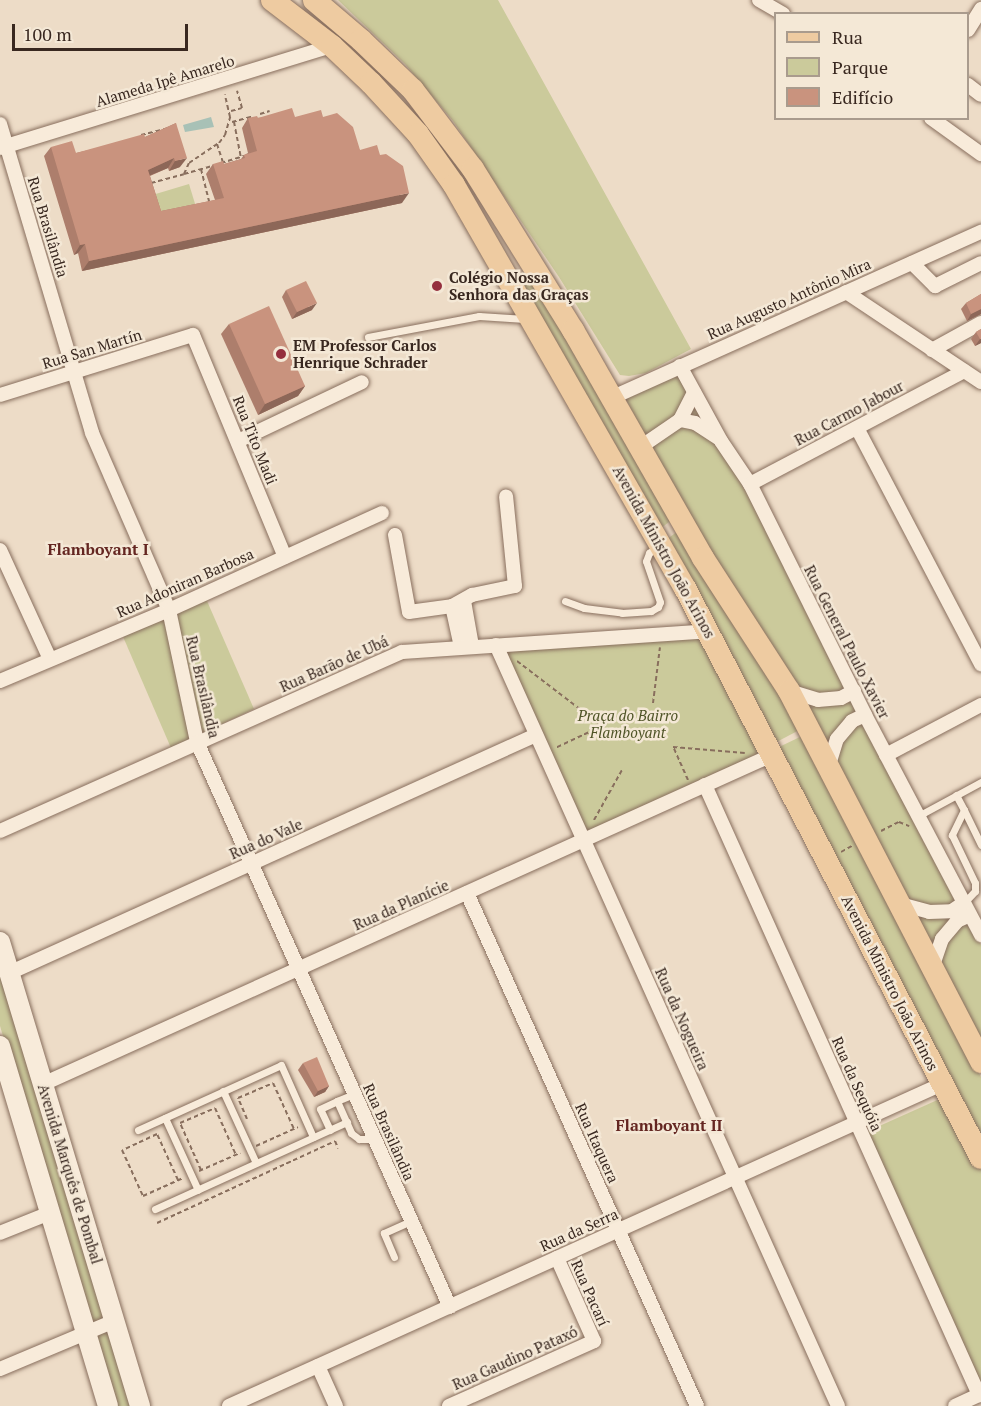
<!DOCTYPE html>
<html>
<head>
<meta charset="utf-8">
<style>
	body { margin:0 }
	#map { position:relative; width:981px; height:1406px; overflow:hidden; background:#eddcc7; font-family:"PT Serif",serif }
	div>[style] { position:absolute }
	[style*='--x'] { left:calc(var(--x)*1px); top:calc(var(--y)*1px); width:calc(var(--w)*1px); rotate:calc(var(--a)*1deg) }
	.green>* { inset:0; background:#cbca9b }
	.water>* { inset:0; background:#a8c1b6 }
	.path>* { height:2px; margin-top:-1px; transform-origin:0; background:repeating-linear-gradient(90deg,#886e5d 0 4.5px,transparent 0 7.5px) }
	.roads { filter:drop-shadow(0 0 2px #886e5d) drop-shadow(0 0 2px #886e5d) }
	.lane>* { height:7px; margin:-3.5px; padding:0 3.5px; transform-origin:3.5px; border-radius:3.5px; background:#f8ebda }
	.street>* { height:14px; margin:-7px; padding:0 7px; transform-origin:7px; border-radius:7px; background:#f8ebda }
	.secondary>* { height:20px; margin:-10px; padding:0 10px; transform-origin:10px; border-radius:10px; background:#f8ebda }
	.primary>* { height:22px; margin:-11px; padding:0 11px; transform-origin:11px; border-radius:11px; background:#eecba1 }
	.wall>* { inset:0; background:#ad7e6c }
	.shaded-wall>* { inset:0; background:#8d6758 }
	.building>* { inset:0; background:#c9937e }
	.dots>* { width:16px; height:16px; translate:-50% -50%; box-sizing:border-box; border:3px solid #f4e8d6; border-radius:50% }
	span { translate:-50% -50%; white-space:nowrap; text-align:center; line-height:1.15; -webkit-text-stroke:5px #f4e8d6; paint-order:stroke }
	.street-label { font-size:15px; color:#392820 }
	.poi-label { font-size:15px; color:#392820; font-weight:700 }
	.left { translate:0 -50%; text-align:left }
	.park-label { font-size:15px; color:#4f5427; font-style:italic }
	.neighbourhood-label { font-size:16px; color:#642621; font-weight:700 }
	.legend { position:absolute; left:774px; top:12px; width:195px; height:108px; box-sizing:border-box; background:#f4e8d6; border:2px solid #a99b8d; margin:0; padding:8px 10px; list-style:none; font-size:18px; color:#392820 }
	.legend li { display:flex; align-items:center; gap:12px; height:30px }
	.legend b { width:30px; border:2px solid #a99b8d }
	.scale { position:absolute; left:12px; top:24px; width:176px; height:27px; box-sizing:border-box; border:3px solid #392820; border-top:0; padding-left:8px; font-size:18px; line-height:21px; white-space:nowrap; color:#392820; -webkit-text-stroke:4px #f4e8d6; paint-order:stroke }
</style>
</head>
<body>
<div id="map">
	<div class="green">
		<div style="clip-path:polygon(338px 0,498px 0,691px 349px,646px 373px,629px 376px,620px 375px,559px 277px,453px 121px,405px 64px)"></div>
		<div style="clip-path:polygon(189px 184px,196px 207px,156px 219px,149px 196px)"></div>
		<div style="clip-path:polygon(534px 271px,675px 517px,659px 530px,516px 281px)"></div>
		<div style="clip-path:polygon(680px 374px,747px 492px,919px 833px,981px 945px,981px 1053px,624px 396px)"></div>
		<div style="clip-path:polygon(682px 528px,805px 727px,769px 746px,666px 540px)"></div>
		<div style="clip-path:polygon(204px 594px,254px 709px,171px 748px,121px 632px)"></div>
		<div style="clip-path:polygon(708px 631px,772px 755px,583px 840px,496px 645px)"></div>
		<div style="clip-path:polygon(806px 734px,981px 1077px,981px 1144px,775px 749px)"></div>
		<div style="clip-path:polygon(0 973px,132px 1406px,114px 1406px,0 1026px)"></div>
		<div style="clip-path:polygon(944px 1097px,981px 1168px,981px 1381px,978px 1382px,866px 1132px)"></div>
	</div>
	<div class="water">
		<div style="clip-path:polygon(211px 117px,214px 127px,185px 132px,183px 125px)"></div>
	</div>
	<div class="path">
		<div style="--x:231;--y:111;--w:11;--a:-15"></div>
		<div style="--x:242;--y:108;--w:18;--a:-106"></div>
		<div style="--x:260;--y:114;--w:10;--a:-17"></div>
		<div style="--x:232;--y:122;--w:20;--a:-15"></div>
		<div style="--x:234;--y:122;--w:36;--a:79"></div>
		<div style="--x:141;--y:135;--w:32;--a:-14"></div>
		<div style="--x:217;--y:144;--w:19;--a:72"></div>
		<div style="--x:221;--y:163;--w:24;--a:-17"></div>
		<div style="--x:201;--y:169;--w:36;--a:76"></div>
		<div style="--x:184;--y:174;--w:32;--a:-16"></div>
		<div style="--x:151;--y:183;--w:34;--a:-15"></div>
		<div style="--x:184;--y:174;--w:12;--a:-66"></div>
		<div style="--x:189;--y:163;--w:36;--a:-34"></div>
		<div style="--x:219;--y:143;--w:10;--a:-53"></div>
		<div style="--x:225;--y:135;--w:19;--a:-74"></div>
		<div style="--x:230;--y:117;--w:23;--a:-103"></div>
		<div style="--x:517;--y:661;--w:107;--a:37.4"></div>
		<div style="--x:602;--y:726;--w:52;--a:154.9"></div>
		<div style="--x:653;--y:703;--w:56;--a:-82.9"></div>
		<div style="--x:688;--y:780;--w:36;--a:-114"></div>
		<div style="--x:673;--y:747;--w:72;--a:4.8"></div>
		<div style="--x:594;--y:820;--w:57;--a:-60.8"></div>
		<div style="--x:881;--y:831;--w:20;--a:-27"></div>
		<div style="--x:899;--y:822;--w:11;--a:22"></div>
		<div style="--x:841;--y:852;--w:13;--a:-29"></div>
		<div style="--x:247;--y:1119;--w:23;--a:-113"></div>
		<div style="--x:238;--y:1098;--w:38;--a:-23"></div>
		<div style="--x:273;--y:1083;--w:51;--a:65.5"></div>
		<div style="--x:256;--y:1146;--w:46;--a:-24.3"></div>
		<div style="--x:201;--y:1170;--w:51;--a:-114.1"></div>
		<div style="--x:180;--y:1123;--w:38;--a:-23"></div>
		<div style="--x:215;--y:1108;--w:51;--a:65.9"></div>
		<div style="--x:199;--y:1171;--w:45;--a:-23.7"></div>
		<div style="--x:178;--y:1180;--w:51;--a:-114.5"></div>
		<div style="--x:157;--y:1134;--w:38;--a:155"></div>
		<div style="--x:122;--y:1150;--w:51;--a:65.5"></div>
		<div style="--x:143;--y:1196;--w:44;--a:-24.2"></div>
		<div style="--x:157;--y:1223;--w:196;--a:-24.7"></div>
		<div style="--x:335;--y:1141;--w:8;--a:67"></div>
	</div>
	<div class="roads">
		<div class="lane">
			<div style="--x:368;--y:337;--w:113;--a:-10.7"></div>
			<div style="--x:479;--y:316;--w:46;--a:3.7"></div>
			<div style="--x:565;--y:601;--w:20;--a:20"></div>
			<div style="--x:584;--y:608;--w:38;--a:7"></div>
			<div style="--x:622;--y:613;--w:29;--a:-4"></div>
			<div style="--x:651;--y:611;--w:8;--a:-30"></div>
			<div style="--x:658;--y:607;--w:5;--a:-68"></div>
			<div style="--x:660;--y:602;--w:43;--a:-108.9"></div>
			<div style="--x:646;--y:561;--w:9;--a:-69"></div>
			<div style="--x:649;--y:553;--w:10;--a:-37"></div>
			<div style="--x:956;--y:795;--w:17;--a:62"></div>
			<div style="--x:964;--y:810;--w:28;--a:116"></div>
			<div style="--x:952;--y:835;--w:53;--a:64.4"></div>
			<div style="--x:975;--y:883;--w:8;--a:90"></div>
			<div style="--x:975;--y:891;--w:16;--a:133"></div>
			<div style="--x:964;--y:810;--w:39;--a:64"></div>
			<div style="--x:918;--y:816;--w:72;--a:-28.4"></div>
			<div style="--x:223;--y:1091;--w:79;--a:65.4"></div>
			<div style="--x:354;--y:1094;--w:18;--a:158"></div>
			<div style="--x:337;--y:1101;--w:35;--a:66"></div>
			<div style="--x:351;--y:1133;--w:10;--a:37"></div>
			<div style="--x:359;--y:1139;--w:15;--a:0"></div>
			<div style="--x:165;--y:1118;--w:79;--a:65.4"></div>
			<div style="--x:138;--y:1130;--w:157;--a:-24.4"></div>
			<div style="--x:281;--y:1065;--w:79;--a:66"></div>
			<div style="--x:330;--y:1130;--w:23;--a:-115"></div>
			<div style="--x:320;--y:1109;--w:19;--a:-25"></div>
			<div style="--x:155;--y:1209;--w:211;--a:-24.4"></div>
			<div style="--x:394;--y:1257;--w:26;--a:-113"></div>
			<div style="--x:384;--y:1233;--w:30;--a:-24"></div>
		</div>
		<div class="street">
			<div style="--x:759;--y:0;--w:28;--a:30"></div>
			<div style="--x:968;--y:30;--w:25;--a:-58"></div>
			<div style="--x:968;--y:85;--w:16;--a:38"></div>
			<div style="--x:931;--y:118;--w:62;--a:35.8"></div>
			<div style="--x:0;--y:124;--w:322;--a:73.4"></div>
			<div style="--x:92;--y:433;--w:193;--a:66.5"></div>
			<div style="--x:169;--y:610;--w:135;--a:78"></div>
			<div style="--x:197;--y:742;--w:619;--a:65.88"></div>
			<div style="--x:0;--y:148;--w:347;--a:-17.1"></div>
			<div style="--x:912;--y:263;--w:33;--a:45"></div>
			<div style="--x:935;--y:286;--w:51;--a:-26.6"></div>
			<div style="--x:846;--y:292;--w:162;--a:33.7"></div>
			<div style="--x:932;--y:350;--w:56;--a:-28.9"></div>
			<div style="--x:680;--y:366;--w:85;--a:61.3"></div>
			<div style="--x:721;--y:441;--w:52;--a:56"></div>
			<div style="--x:750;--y:484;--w:258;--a:63.5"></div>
			<div style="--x:865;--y:715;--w:249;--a:62.2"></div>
			<div style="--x:0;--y:395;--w:202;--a:-17.3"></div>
			<div style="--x:193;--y:335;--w:240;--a:67.5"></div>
			<div style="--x:611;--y:398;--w:406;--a:-24.2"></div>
			<div style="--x:680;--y:420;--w:15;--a:11"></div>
			<div style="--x:695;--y:423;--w:27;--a:33"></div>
			<div style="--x:857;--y:428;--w:267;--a:62.3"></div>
			<div style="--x:238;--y:441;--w:137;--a:-25.4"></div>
			<div style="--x:639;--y:448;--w:50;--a:-34.3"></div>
			<div style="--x:680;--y:420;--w:31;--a:-63"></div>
			<div style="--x:750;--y:484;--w:242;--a:-27.8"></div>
			<div style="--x:395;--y:535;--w:78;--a:79.7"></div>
			<div style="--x:409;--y:612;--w:43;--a:-7.9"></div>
			<div style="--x:452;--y:606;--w:42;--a:77.6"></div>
			<div style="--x:0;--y:550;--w:120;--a:65.4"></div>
			<div style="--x:464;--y:601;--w:46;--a:79.9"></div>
			<div style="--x:452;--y:606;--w:23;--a:-29"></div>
			<div style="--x:472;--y:595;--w:44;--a:-11.8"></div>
			<div style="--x:515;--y:586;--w:90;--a:-95.7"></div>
			<div style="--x:496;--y:645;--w:834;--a:65.8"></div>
			<div style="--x:0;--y:681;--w:183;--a:-22.8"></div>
			<div style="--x:169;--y:610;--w:234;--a:-24.5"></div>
			<div style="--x:789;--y:691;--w:30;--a:17"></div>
			<div style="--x:818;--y:700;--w:23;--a:-5"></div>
			<div style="--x:841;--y:698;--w:15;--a:-28"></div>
			<div style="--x:886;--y:755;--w:107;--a:-27.8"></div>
			<div style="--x:828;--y:768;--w:30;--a:-73"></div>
			<div style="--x:837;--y:739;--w:23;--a:-50"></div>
			<div style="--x:852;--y:721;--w:14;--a:-25"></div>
			<div style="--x:705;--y:785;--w:669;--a:65.81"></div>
			<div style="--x:0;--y:831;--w:440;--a:-24"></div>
			<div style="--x:402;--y:652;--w:307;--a:-3.9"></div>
			<div style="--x:467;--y:893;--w:562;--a:65.85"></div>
			<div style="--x:900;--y:904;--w:30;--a:15"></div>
			<div style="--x:929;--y:912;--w:23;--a:-2"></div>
			<div style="--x:952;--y:911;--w:14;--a:-34"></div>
			<div style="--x:932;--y:968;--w:31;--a:-71"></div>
			<div style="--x:942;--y:939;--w:23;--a:-50"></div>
			<div style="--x:957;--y:921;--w:14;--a:-25"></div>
			<div style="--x:9;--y:973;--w:578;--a:-24.3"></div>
			<div style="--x:43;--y:1084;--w:800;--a:-24.29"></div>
			<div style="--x:0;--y:1233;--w:54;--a:-21.8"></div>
			<div style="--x:318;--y:1366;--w:44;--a:65.8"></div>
			<div style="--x:0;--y:1369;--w:124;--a:-22.8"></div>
			<div style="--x:229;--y:1406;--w:782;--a:-24.3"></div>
			<div style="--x:449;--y:1406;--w:159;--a:-24.1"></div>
			<div style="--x:594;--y:1341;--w:91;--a:-114"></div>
			<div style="--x:955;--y:1406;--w:29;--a:-25"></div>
		</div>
		<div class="secondary">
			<div style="--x:0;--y:942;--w:485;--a:73.2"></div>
			<div style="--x:0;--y:1046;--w:376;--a:73.3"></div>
		</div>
		<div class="primary">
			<div style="--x:272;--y:0;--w:76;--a:37.5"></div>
			<div style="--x:332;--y:46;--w:54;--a:43.5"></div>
			<div style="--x:371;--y:83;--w:69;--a:47.3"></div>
			<div style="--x:418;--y:134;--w:62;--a:54.8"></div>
			<div style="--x:454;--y:185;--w:465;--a:60.2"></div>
			<div style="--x:685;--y:588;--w:642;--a:62.56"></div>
			<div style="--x:314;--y:0;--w:62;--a:40.4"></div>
			<div style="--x:361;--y:40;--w:72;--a:43.9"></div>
			<div style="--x:413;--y:90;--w:99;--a:52.8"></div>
			<div style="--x:473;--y:169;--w:190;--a:58.2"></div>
			<div style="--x:573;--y:330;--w:262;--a:60.3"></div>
			<div style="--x:703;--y:558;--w:158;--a:57.1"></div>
			<div style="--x:789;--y:691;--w:418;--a:62.6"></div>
		</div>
	</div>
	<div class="wall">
		<div style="clip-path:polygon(295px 117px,323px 117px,360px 150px,380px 155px,402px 203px,82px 271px,78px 253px,74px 255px,44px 156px,51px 147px,76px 153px,145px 137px,176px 123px,180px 167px,169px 171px,168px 168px,150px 176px,161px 211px,215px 200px,206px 174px,213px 164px,224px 164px,241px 159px,244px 155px,248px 153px,242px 128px,248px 118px)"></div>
		<div style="clip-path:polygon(286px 290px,312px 310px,292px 319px,282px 297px)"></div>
		<div style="clip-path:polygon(981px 294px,981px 314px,967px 321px,961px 309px,966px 303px)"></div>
		<div style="clip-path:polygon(229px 324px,305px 386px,298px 396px,258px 415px,221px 334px)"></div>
		<div style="clip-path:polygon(981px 329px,981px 343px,975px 346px,971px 339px,976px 332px)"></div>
		<div style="clip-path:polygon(303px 1063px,329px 1086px,325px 1092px,314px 1097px,298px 1070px)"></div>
	</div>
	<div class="shaded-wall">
		<div style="clip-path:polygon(174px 158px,168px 168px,141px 179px,148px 170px)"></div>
		<div style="clip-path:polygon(187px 158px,180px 167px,169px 171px,175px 161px)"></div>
		<div style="clip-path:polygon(409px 193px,402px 203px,82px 271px,89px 261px)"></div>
		<div style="clip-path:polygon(85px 244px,78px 253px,74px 255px,80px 245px)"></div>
		<div style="clip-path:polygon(317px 303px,312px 310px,292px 319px,297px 312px)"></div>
		<div style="clip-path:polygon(981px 309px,981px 314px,967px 321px,971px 314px)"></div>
		<div style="clip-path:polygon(980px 339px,981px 339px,981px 343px,975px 346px)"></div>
		<div style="clip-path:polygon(305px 386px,298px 396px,258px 415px,265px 404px)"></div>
		<div style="clip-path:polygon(329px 1086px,325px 1092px,314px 1097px,318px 1091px)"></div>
	</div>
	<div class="building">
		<div style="clip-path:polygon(292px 108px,295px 117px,321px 110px,323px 117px,337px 113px,353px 127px,360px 150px,377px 145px,380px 155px,386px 154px,403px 166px,409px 193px,89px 261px,85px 244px,80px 245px,51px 147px,72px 141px,76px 153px,144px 134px,145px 137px,176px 123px,187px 158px,175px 161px,174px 158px,148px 170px,161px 211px,224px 198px,213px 164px,223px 161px,224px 164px,245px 158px,244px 155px,257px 151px,248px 118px,257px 116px,258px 118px)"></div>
		<div style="clip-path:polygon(306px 281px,317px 303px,297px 312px,286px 290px)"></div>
		<div style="clip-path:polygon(981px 294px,981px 309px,971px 314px,966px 303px)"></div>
		<div style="clip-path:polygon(269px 306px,305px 386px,265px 404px,229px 324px)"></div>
		<div style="clip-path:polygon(981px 329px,981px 339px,980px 339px,976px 332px)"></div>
		<div style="clip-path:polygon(317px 1057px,329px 1086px,318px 1091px,303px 1063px)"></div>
	</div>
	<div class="dots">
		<div style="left:437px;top:286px;background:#952f3e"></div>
		<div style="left:281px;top:354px;background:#952f3e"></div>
	</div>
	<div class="street-label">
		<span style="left:165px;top:81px;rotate:-17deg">Alameda Ipê Amarelo</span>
		<span style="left:48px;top:227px;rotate:73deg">Rua Brasilândia</span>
		<span style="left:789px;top:299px;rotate:-24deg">Rua Augusto Antônio Mira</span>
		<span style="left:92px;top:349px;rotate:-17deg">Rua San Martín</span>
		<span style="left:849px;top:413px;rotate:-28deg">Rua Carmo Jabour</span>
		<span style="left:255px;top:440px;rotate:68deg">Rua Tito Madi</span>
		<span style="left:664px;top:552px;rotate:61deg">Avenida Ministro João Arinos</span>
		<span style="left:185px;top:583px;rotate:-24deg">Rua Adoniran Barbosa</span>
		<span style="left:847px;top:642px;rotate:63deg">Rua General Paulo Xavier</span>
		<span style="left:334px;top:664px;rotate:-24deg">Rua Barão de Ubá</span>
		<span style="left:203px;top:687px;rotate:77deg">Rua Brasilândia</span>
		<span style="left:266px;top:839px;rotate:-24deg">Rua do Vale</span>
		<span style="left:401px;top:905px;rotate:-24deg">Rua da Planície</span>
		<span style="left:890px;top:983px;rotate:63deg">Avenida Ministro João Arinos</span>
		<span style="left:682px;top:1019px;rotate:66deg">Rua da Nogueira</span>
		<span style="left:857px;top:1084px;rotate:66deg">Rua da Sequóia</span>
		<span style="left:389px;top:1132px;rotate:66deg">Rua Brasilândia</span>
		<span style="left:597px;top:1143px;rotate:66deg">Rua Itaquera</span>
		<span style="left:70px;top:1174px;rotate:73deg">Avenida Marquês de Pombal</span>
		<span style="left:579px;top:1230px;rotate:-24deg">Rua da Serra</span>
		<span style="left:590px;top:1293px;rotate:66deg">Rua Pacarí</span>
		<span style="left:515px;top:1358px;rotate:-24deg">Rua Gaudino Pataxó</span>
	</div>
	<div class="poi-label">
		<span class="left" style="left:449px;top:286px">Colégio Nossa<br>Senhora das Graças</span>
		<span class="left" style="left:293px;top:354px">EM Professor Carlos<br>Henrique Schrader</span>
	</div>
	<div class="park-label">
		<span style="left:628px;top:724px">Praça do Bairro<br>Flamboyant</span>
	</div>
	<div class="neighbourhood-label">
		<span style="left:98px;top:549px">Flamboyant I</span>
		<span style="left:669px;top:1125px">Flamboyant II</span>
	</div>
	<ul class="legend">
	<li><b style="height:8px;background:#eecba1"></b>Rua</li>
	<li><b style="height:16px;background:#cbca9b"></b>Parque</li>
	<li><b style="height:16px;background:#c9937e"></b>Edifício</li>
	</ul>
	<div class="scale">100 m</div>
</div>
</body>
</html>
